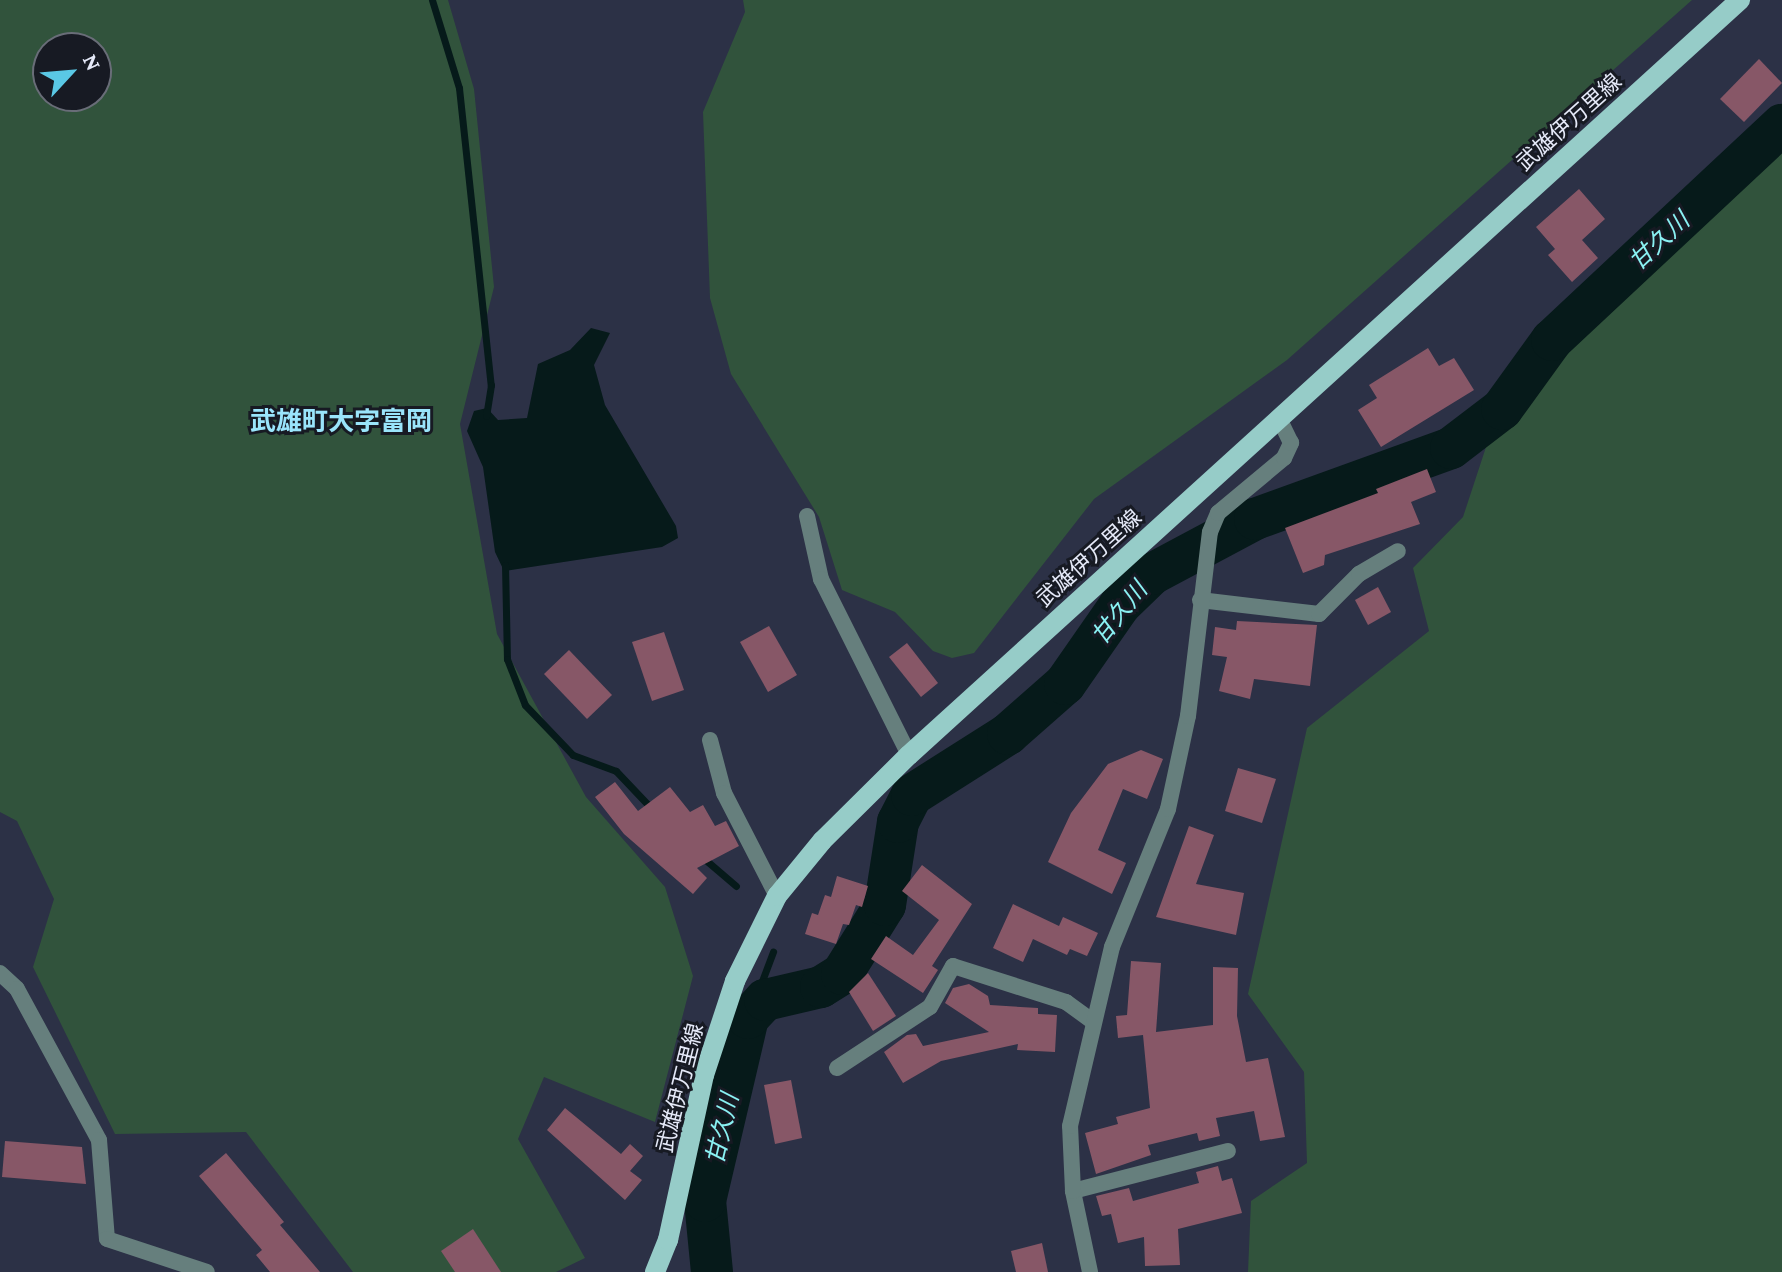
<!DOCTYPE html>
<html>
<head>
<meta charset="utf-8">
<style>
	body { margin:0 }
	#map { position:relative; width:1782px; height:1272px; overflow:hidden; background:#2c3146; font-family:"Crimson Pro","Noto Sans JP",serif }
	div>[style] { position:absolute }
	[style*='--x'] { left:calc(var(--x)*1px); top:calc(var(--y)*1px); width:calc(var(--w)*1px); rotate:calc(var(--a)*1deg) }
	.green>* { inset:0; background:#31533c }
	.water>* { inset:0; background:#061a1a }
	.stream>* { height:7px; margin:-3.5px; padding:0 3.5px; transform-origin:3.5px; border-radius:3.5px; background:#061a1a }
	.river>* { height:42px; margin:-21px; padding:0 21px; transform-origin:21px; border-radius:21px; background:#061a1a }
	.building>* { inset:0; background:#875767 }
	.minor>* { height:16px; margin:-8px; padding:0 8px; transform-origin:8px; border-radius:8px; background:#667f7d }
	.primary>* { height:20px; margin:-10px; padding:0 10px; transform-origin:10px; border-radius:10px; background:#96ccc8 }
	span { translate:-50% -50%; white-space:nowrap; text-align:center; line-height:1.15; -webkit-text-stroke:6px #171a23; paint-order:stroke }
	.street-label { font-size:22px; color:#e5e9f8 }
	.water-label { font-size:24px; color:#8af1f3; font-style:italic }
	.quarter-label { font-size:26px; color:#9ae5fb; font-weight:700 }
	.north { position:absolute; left:32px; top:32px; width:80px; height:80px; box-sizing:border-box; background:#171a23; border:2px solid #696d78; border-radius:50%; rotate:64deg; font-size:22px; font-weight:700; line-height:32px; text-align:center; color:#e5e9f8 }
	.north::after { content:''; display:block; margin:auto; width:28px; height:36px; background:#5ac8e5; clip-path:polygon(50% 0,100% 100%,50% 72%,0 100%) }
</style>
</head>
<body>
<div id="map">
	<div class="green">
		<div style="clip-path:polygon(evenodd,0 0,448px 0,474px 89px,494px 287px,460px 424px,497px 634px,586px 797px,665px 887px,693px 976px,655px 1122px,544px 1077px,518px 1139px,585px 1258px,556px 1272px,353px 1272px,246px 1132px,115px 1134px,33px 967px,54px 899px,17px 821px,0 812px,0 0,48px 48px,96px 48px,96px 96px,48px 96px,48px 48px)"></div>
		<div style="clip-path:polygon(743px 0,1692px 0,1287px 360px,1094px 499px,974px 653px,952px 658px,933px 651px,895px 612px,842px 590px,819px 517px,731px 374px,710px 298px,703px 112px,745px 12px)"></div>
		<div style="clip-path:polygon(1782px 107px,1782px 1272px,1248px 1272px,1251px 1201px,1307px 1163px,1304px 1072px,1248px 994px,1307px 728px,1429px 631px,1413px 568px,1463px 517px,1512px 368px)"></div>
	</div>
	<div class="water">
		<div style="clip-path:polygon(591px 328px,610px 333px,594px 365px,605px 405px,676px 526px,678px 538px,662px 547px,504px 571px,495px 552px,483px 467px,467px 431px,474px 411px,487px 408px,498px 420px,527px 418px,538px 364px,570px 350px)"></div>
	</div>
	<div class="stream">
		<div style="--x:432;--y:0;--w:92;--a:72.9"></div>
		<div style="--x:459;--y:88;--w:299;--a:83.9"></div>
		<div style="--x:491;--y:385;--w:31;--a:99"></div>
		<div style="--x:505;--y:565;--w:94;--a:88.8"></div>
		<div style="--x:507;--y:659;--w:49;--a:68.6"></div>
		<div style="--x:525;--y:705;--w:69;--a:46.2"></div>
		<div style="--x:573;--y:755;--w:46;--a:20.4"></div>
		<div style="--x:616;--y:771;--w:52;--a:46.5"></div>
		<div style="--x:701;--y:856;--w:46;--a:40.6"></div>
		<div style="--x:748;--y:1018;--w:71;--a:-69.3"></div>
	</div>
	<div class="river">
		<div style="--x:712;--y:1272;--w:71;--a:-95.6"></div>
		<div style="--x:705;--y:1201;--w:188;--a:-76.8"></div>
		<div style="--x:748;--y:1018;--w:25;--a:-47"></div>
		<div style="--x:765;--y:1000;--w:57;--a:-13.1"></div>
		<div style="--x:821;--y:987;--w:25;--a:-32"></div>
		<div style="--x:842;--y:974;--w:81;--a:-58.1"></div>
		<div style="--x:885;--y:905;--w:84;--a:-81.1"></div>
		<div style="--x:898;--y:822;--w:30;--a:-63"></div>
		<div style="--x:912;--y:795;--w:114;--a:-32.4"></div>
		<div style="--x:1008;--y:734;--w:76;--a:-41.3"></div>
		<div style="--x:1065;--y:684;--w:96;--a:-55.2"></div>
		<div style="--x:1120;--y:605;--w:45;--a:-44.1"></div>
		<div style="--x:1152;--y:574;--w:117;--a:-28.1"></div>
		<div style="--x:1255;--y:519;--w:208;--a:-19.9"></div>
		<div style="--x:1451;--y:448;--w:64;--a:-37.4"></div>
		<div style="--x:1502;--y:409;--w:85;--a:-54.1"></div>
		<div style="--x:1552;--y:340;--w:315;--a:-43.1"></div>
	</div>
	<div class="building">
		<div style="clip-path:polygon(1759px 59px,1782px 83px,1744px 122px,1720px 99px)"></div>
		<div style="clip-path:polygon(1579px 189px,1605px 219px,1582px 240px,1598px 258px,1572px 282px,1548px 255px,1555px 249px,1536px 227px)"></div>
		<div style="clip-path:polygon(1428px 348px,1439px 366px,1454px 358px,1474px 390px,1381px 447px,1358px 410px,1377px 398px,1369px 385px)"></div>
		<div style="clip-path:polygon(1427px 469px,1436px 492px,1411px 502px,1420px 524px,1325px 555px,1324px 565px,1303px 573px,1285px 528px,1378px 493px,1376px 489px)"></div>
		<div style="clip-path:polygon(1378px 587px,1391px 612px,1368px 625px,1355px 600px)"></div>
		<div style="clip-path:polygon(1237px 621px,1317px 625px,1310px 686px,1254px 679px,1250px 699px,1219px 691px,1227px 657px,1212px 655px,1215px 627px,1236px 630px)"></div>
		<div style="clip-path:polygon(769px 626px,797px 675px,768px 692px,740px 642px)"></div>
		<div style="clip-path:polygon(664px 632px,684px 690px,652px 701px,632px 642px)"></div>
		<div style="clip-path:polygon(907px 643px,938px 683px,921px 697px,889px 657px)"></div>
		<div style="clip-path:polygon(569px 650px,612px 695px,587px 719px,544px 674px)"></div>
		<div style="clip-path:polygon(1141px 750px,1163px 759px,1147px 799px,1123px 789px,1098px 850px,1126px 863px,1112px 894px,1048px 862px,1071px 813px,1108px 764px)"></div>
		<div style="clip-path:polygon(1238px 768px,1276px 779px,1262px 823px,1225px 811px)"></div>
		<div style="clip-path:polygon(615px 782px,638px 811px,670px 787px,690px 812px,703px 805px,715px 826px,726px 821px,739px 846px,697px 868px,707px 878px,693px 894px,624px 834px,595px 797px)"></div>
		<div style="clip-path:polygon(1189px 826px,1214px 835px,1196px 884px,1244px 893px,1236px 935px,1156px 917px)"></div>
		<div style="clip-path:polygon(922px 865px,972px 904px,932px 966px,938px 970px,923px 993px,871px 959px,886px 936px,913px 955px,939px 920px,902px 891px)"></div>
		<div style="clip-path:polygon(837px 876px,868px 886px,862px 907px,856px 905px,849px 925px,843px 924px,836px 944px,805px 934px,812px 913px,818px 915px,825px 895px,831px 897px)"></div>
		<div style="clip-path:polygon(1013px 904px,1059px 926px,1063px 917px,1098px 933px,1087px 956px,1070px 949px,1067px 955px,1033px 939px,1023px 962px,993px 948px)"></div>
		<div style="clip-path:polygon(1131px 961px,1161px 963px,1156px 1032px,1213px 1025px,1213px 967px,1238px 968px,1237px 1016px,1246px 1062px,1268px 1058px,1285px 1137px,1260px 1141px,1254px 1111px,1216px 1118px,1220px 1136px,1199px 1141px,1197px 1133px,1148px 1145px,1151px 1155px,1096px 1174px,1085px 1133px,1118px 1124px,1116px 1117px,1150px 1108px,1143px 1035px,1118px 1038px,1116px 1016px,1127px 1015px)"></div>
		<div style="clip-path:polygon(868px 973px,896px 1016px,873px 1031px,849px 992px)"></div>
		<div style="clip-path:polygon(969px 984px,988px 996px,990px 1005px,1038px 1008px,1038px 1014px,1057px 1015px,1055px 1052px,1017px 1050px,1018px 1044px,941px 1061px,903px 1083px,884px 1052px,907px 1035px,916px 1034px,923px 1046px,989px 1032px,945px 1003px,953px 988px)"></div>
		<div style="clip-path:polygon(791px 1080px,802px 1138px,775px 1144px,764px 1085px)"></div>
		<div style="clip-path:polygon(565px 1108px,621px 1154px,630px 1144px,643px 1156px,630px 1171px,642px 1180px,625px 1200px,547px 1130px)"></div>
		<div style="clip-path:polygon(5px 1141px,82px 1147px,86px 1184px,2px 1177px)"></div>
		<div style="clip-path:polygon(226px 1153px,284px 1222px,280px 1225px,320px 1272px,270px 1272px,256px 1255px,262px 1250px,199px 1176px)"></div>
		<div style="clip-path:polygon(1218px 1166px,1222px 1181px,1232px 1178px,1242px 1213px,1178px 1229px,1180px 1265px,1145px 1266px,1144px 1237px,1118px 1243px,1111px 1214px,1102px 1216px,1096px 1196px,1129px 1188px,1133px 1201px,1199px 1183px,1196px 1172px)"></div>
		<div style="clip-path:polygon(473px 1229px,501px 1272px,455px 1272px,441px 1251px)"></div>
		<div style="clip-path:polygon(1042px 1243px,1048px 1272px,1016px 1272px,1011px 1251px)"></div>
	</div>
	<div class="minor">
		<div style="--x:807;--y:516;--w:65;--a:77.5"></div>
		<div style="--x:821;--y:579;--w:197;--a:63.4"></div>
		<div style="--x:1200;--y:600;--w:120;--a:6.7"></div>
		<div style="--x:1319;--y:614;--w:57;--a:-45"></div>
		<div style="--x:1359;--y:574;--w:45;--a:-30.5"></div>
		<div style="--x:710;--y:740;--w:55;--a:75.2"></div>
		<div style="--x:724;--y:793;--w:116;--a:62.8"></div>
		<div style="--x:0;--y:973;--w:23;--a:43"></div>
		<div style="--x:17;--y:989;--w:172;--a:61.5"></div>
		<div style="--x:99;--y:1140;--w:99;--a:85.4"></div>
		<div style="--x:107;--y:1239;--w:105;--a:18.3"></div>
		<div style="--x:837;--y:1068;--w:111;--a:-33.3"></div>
		<div style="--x:930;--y:1007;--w:47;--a:-60.7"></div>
		<div style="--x:953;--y:966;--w:119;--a:17.7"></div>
		<div style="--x:1066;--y:1002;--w:34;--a:36"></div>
		<div style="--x:1073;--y:1191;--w:160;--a:-14.5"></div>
		<div style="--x:1090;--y:1272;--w:83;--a:-101.9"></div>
		<div style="--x:1073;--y:1191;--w:65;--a:-92.6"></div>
		<div style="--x:1070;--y:1126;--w:184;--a:-76.8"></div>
		<div style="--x:1112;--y:947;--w:149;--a:-67.9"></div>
		<div style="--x:1168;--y:809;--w:95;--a:-77.9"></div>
		<div style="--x:1188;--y:716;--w:185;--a:-83.2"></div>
		<div style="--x:1210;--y:532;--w:21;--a:-67"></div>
		<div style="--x:1218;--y:513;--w:86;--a:-39.8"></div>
		<div style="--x:1284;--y:458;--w:17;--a:-65"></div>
		<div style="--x:1291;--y:443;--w:28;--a:-116"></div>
	</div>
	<div class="primary">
		<div style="--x:655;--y:1272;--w:35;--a:-68"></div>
		<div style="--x:668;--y:1240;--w:169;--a:-77.7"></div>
		<div style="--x:704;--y:1075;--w:99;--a:-71.7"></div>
		<div style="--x:735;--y:981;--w:95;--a:-63.7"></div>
		<div style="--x:777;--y:896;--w:71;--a:-50.7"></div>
		<div style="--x:822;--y:841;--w:122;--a:-44.7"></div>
		<div style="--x:909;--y:755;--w:1123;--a:-42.26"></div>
	</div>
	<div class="street-label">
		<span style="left:1569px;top:122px;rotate:-42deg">武雄伊万里線</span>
		<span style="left:1089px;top:558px;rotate:-42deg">武雄伊万里線</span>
		<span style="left:680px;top:1088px;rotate:-76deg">武雄伊万里線</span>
	</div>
	<div class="water-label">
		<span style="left:1659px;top:241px;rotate:-43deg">甘久川</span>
		<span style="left:1119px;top:613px;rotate:-51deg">甘久川</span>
		<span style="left:722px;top:1129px;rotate:-77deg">甘久川</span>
	</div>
	<div class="quarter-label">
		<span style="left:341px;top:422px">武雄町大字富岡</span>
	</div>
	<div class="north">N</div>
</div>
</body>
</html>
